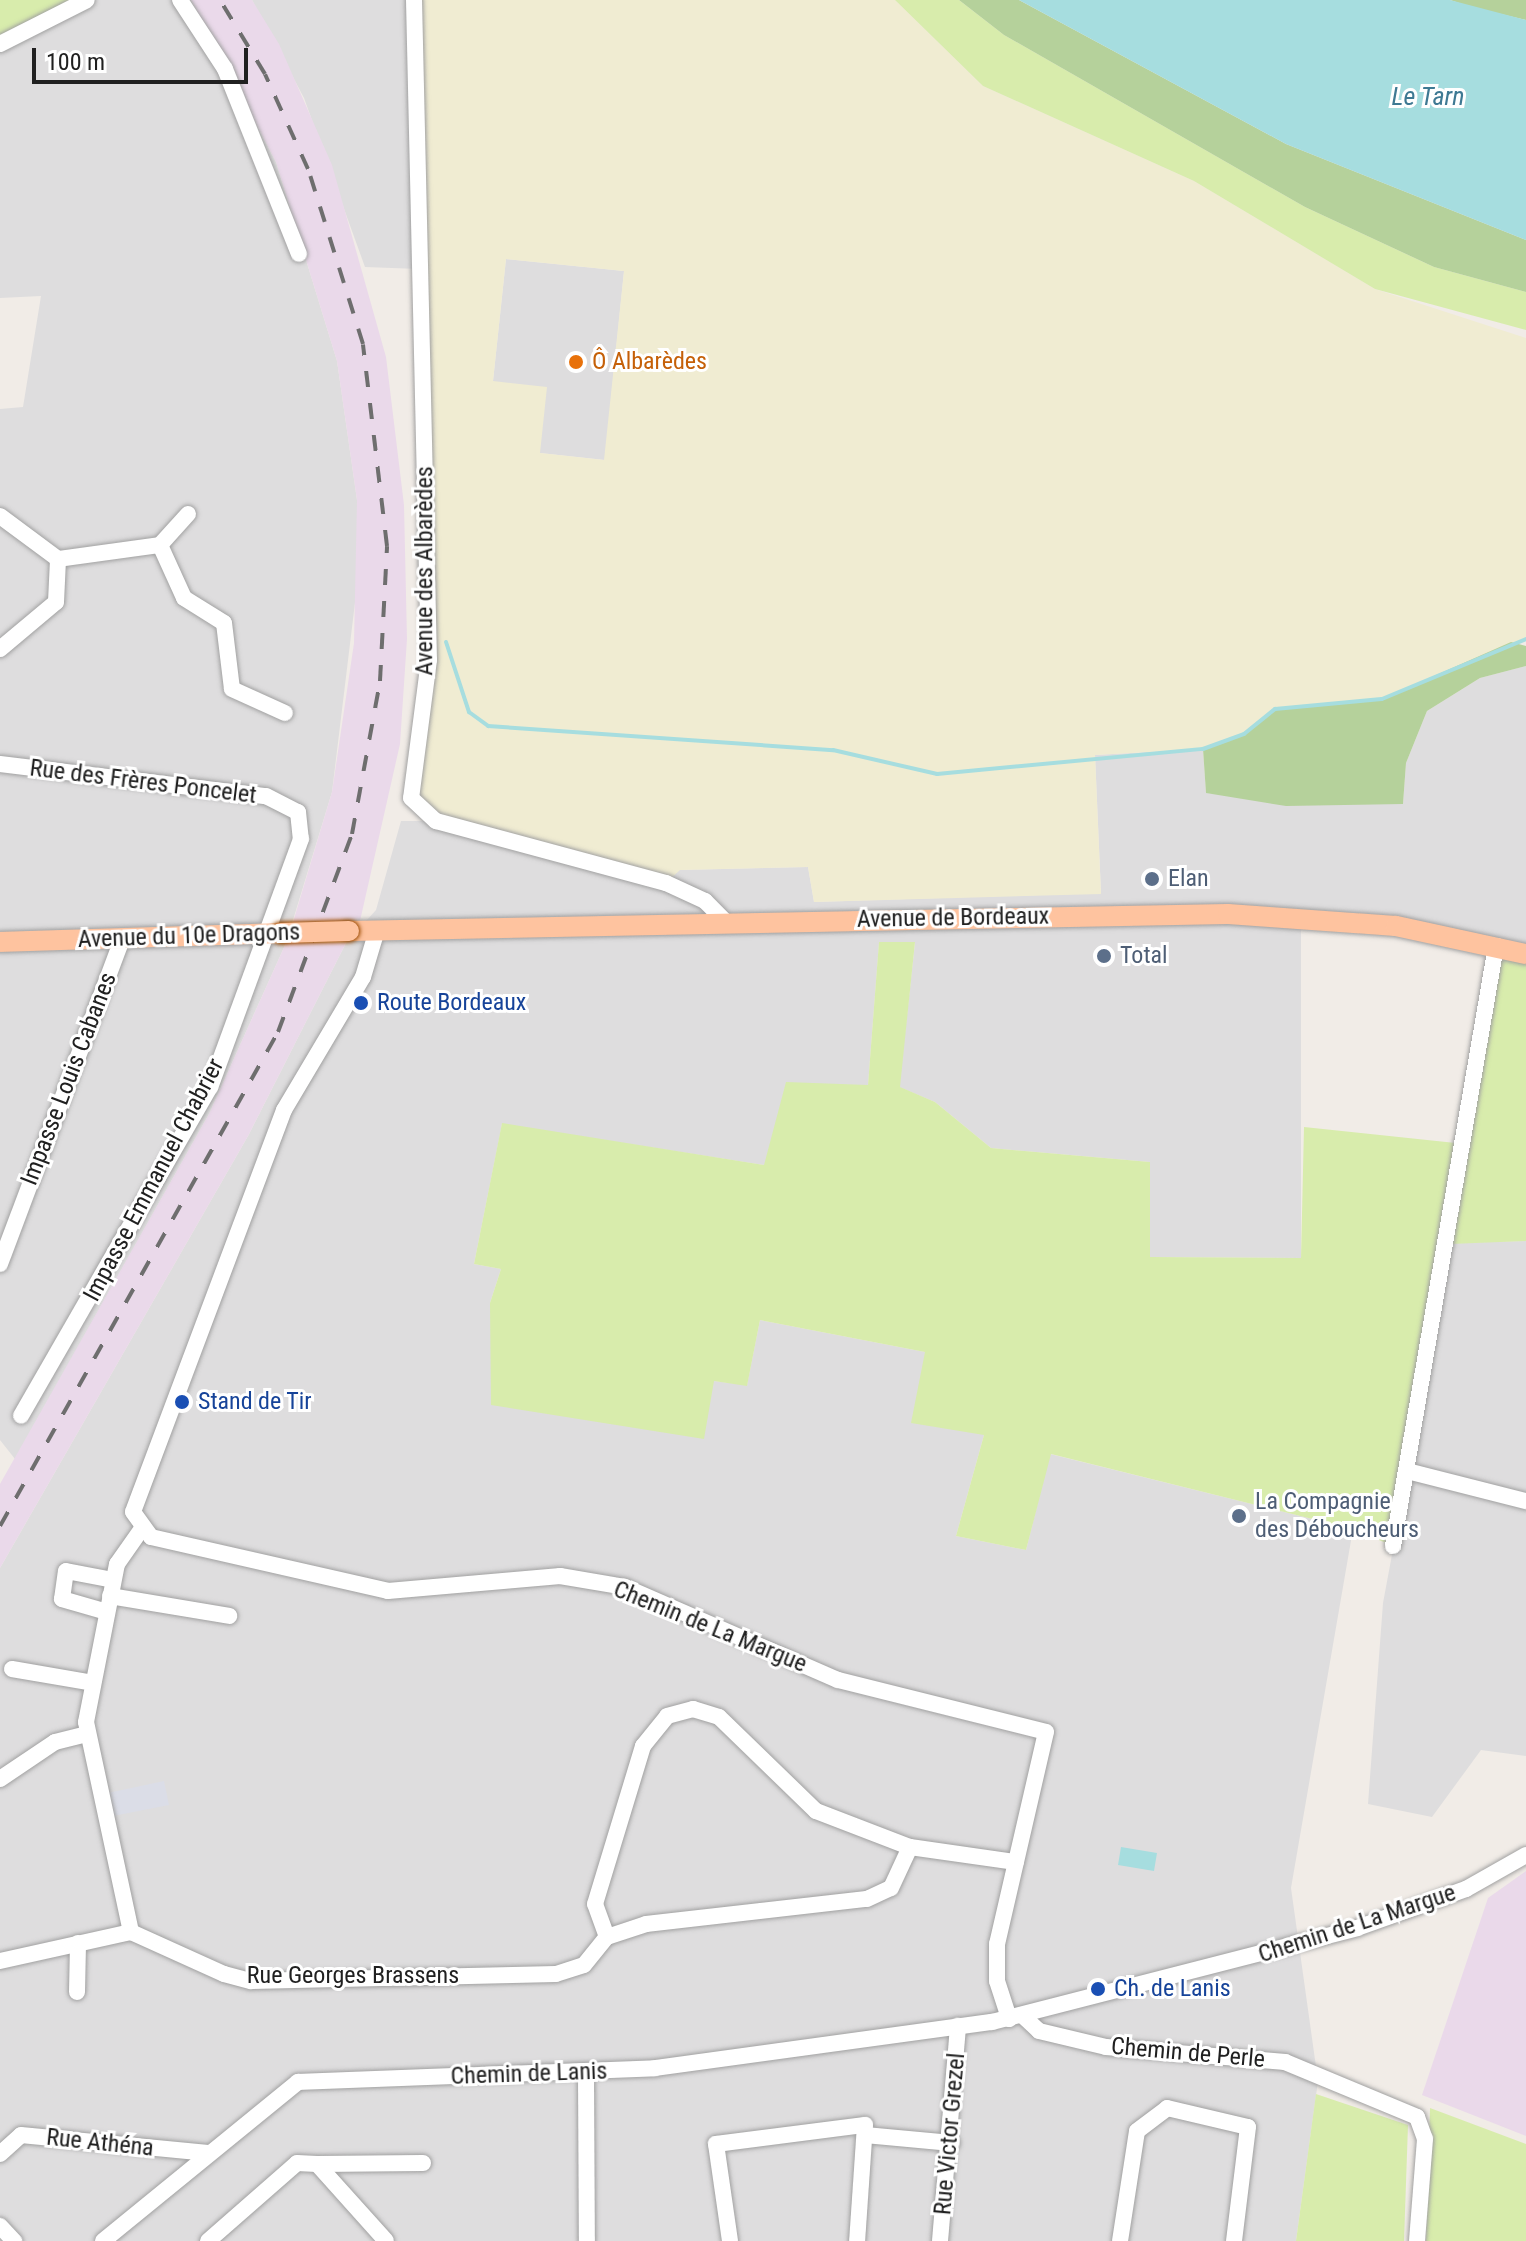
<!DOCTYPE html>
<html>
<head>
<meta charset="utf-8">
<style>
	body { margin:0 }
	#map { position:relative; width:1526px; height:2241px; overflow:hidden; background:#f1ece7; font-family:"Roboto Condensed",sans-serif }
	div>[style] { position:absolute }
	[style*='--x'] { left:calc(var(--x)*1px); top:calc(var(--y)*1px); width:calc(var(--w)*1px); rotate:calc(var(--a)*1deg) }
	.residential>* { inset:0; background:#deddde }
	.industrial>* { inset:0; background:#ead9ea }
	.farmland>* { inset:0; background:#f0ecd2 }
	.grass>* { inset:0; background:#d8ecac }
	.forest>* { inset:0; background:#b5d19b }
	.plaza>* { inset:0; background:#dbdde7 }
	.water>* { inset:0; background:#a6dddf }
	.stream>* { height:4px; margin:-2px; padding:0 2px; transform-origin:2px; border-radius:2px; background:#a6dddf }
	.roads { filter:drop-shadow(0 0 2px #a1a1a1) drop-shadow(0 0 2px #a1a1a1) }
	.minor>* { height:16px; margin:-8px; padding:0 8px; transform-origin:8px; border-radius:8px; background:#fff }
	.major>* { height:20px; margin:-10px; padding:0 10px; transform-origin:10px; border-radius:10px; background:#fec39f }
	.rail>* { height:4px; margin-top:-2px; transform-origin:0; background:repeating-linear-gradient(90deg,#6e6e6e 0 16px,transparent 0 32px) }
	.bridges { filter:drop-shadow(0 0 2px #9d4b00) drop-shadow(0 0 2px #9d4b00) }
	.major-bridge>* { height:20px; margin:-10px; padding:0 10px; transform-origin:10px; border-radius:10px; background:#fec39f }
	.dots>* { width:22px; height:22px; translate:-50% -50%; box-sizing:border-box; border:4px solid #fff; border-radius:50% }
	span { translate:-50% -50%; white-space:nowrap; text-align:center; line-height:1.15; -webkit-text-stroke:6px #fff; paint-order:stroke }
	.food-label { font-size:24px; color:#c56008 }
	.left { translate:0 -50%; text-align:left }
	.street-label { font-size:24px; color:#202020 }
	.service-label { font-size:24px; color:#4e5e75 }
	.transit-label { font-size:24px; color:#164399 }
	.water-label { font-size:26px; color:#3e7993; font-style:italic }
	.scale { position:absolute; left:32px; top:48px; width:216px; height:36px; box-sizing:border-box; border:4px solid #202020; border-top:0; padding-left:10px; font-size:24px; line-height:28px; white-space:nowrap; color:#202020; -webkit-text-stroke:6px #fff; paint-order:stroke }
</style>
</head>
<body>
<div id="map">
	<div class="residential">
		<div style="clip-path:polygon(84px 0,191px 0,276px 162px,337px 361px,357px 500px,358px 578px,332px 792px,286px 943px,209px 1114px,15px 1459px,0 1440px,0 409px,23px 407px,41px 296px,0 298px,0 48px)"></div>
		<div style="clip-path:polygon(252px 0,414px 0,419px 269px,365px 267px,304px 98px)"></div>
		<div style="clip-path:polygon(506px 259px,624px 271px,605px 460px,540px 453px,493px 381px)"></div>
		<div style="clip-path:polygon(1526px 666px,1526px 954px,1301px 918px,1301px 1258px,1150px 1257px,1150px 1162px,991px 1148px,935px 1102px,899px 1087px,915px 943px,879px 943px,868px 1085px,764px 1165px,502px 1124px,474px 1264px,501px 1269px,490px 1303px,714px 1381px,747px 1385px,760px 1320px,925px 1352px,984px 1435px,956px 1536px,1026px 1550px,1050px 1454px,1353px 1529px,1291px 1888px,1318px 2081px,1296px 2241px,0 2241px,0 1568px,248px 1136px,346px 943px,376px 910px,401px 821px,436px 821px,680px 870px,808px 867px,814px 902px,1101px 893px,1095px 755px,1203px 749px,1206px 793px,1403px 804px,1406px 763px,1427px 711px,1480px 678px)"></div>
		<div style="clip-path:polygon(1526px 1241px,1526px 1756px,1481px 1750px,1432px 1817px,1368px 1804px,1383px 1603px,1450px 1243px)"></div>
	</div>
	<div class="industrial">
		<div style="clip-path:polygon(191px 0,252px 0,279px 44px,332px 165px,386px 357px,404px 505px,407px 639px,400px 744px,360px 921px,293px 922px,332px 792px,354px 643px,357px 500px,337px 361px,276px 162px)"></div>
		<div style="clip-path:polygon(286px 943px,346px 943px,248px 1136px,0 1568px,0 1484px,209px 1114px)"></div>
		<div style="clip-path:polygon(1526px 1871px,1526px 2136px,1422px 2095px,1488px 1898px)"></div>
	</div>
	<div class="farmland">
		<div style="clip-path:polygon(evenodd,414px 0,895px 0,983px 86px,1194px 181px,1375px 289px,1526px 338px,1526px 639px,1382px 699px,1275px 709px,1244px 734px,1203px 749px,1095px 755px,1101px 894px,814px 902px,808px 867px,680px 870px,666px 883px,436px 821px,411px 798px,429px 660px,414px 0,506px 259px,624px 271px,604px 460px,540px 453px,547px 387px,493px 381px,506px 259px)"></div>
	</div>
	<div class="grass">
		<div style="clip-path:polygon(0 0,87px 0,0 44px)"></div>
		<div style="clip-path:polygon(895px 0,959px 0,1004px 35px,1305px 207px,1434px 267px,1526px 292px,1526px 330px,1375px 289px,1194px 181px,983px 86px)"></div>
		<div style="clip-path:polygon(879px 942px,915px 942px,900px 1087px,935px 1102px,991px 1148px,1150px 1162px,1150px 1257px,1301px 1258px,1304px 1127px,1465px 1144px,1496px 946px,1526px 954px,1526px 1241px,1450px 1244px,1393px 1546px,1353px 1529px,1051px 1454px,1026px 1550px,956px 1536px,984px 1435px,911px 1423px,925px 1352px,760px 1320px,747px 1386px,714px 1381px,704px 1439px,491px 1405px,490px 1303px,501px 1269px,474px 1264px,502px 1123px,764px 1165px,786px 1082px,868px 1085px)"></div>
		<div style="clip-path:polygon(1316px 2094px,1408px 2125px,1404px 2241px,1296px 2241px)"></div>
		<div style="clip-path:polygon(1430px 2108px,1526px 2144px,1526px 2241px,1426px 2241px)"></div>
	</div>
	<div class="forest">
		<div style="clip-path:polygon(959px 0,1019px 0,1286px 144px,1526px 240px,1526px 292px,1434px 267px,1305px 207px,1004px 35px)"></div>
		<div style="clip-path:polygon(1450px 0,1526px 0,1526px 20px,1471px 7px)"></div>
		<div style="clip-path:polygon(1511px 642px,1526px 646px,1526px 666px,1480px 678px,1427px 711px,1406px 763px,1403px 804px,1286px 806px,1206px 793px,1203px 749px,1244px 734px,1275px 709px,1382px 699px)"></div>
	</div>
	<div class="plaza">
		<div style="clip-path:polygon(164px 1781px,169px 1805px,113px 1816px,108px 1793px)"></div>
	</div>
	<div class="water">
		<div style="clip-path:polygon(1019px 0,1450px 0,1526px 20px,1526px 240px,1286px 144px)"></div>
		<div style="clip-path:polygon(1121px 1847px,1157px 1853px,1154px 1871px,1118px 1865px)"></div>
	</div>
	<div class="stream">
		<div style="--x:446;--y:642;--w:74;--a:71.8"></div>
		<div style="--x:469;--y:712;--w:24;--a:36"></div>
		<div style="--x:488;--y:726;--w:346;--a:4"></div>
		<div style="--x:833;--y:750;--w:107;--a:13"></div>
		<div style="--x:937;--y:774;--w:267;--a:-5.4"></div>
		<div style="--x:1203;--y:749;--w:44;--a:-20.1"></div>
		<div style="--x:1244;--y:734;--w:40;--a:-39"></div>
		<div style="--x:1275;--y:709;--w:107;--a:-5.3"></div>
		<div style="--x:1382;--y:699;--w:156;--a:-22.6"></div>
	</div>
	<div class="roads">
		<div class="minor">
			<div style="--x:180;--y:0;--w:82;--a:56.9"></div>
			<div style="--x:225;--y:69;--w:199;--a:68.2"></div>
			<div style="--x:414;--y:0;--w:660;--a:88.7"></div>
			<div style="--x:429;--y:660;--w:139;--a:97.4"></div>
			<div style="--x:411;--y:798;--w:34;--a:43"></div>
			<div style="--x:436;--y:821;--w:238;--a:15.1"></div>
			<div style="--x:666;--y:883;--w:43;--a:24.8"></div>
			<div style="--x:705;--y:901;--w:28;--a:45"></div>
			<div style="--x:0;--y:44;--w:97;--a:-26.8"></div>
			<div style="--x:188;--y:514;--w:42;--a:132.1"></div>
			<div style="--x:160;--y:545;--w:58;--a:65.6"></div>
			<div style="--x:184;--y:598;--w:47;--a:32"></div>
			<div style="--x:224;--y:623;--w:66;--a:83.1"></div>
			<div style="--x:232;--y:689;--w:58;--a:24.4"></div>
			<div style="--x:0;--y:516;--w:72;--a:36.6"></div>
			<div style="--x:0;--y:649;--w:73;--a:-40"></div>
			<div style="--x:56;--y:602;--w:43;--a:-87.3"></div>
			<div style="--x:58;--y:559;--w:103;--a:-7.8"></div>
			<div style="--x:0;--y:764;--w:268;--a:6.9"></div>
			<div style="--x:266;--y:796;--w:36;--a:27"></div>
			<div style="--x:298;--y:812;--w:27;--a:84"></div>
			<div style="--x:301;--y:839;--w:264;--a:110.1"></div>
			<div style="--x:210;--y:1087;--w:379;--a:119.9"></div>
			<div style="--x:377;--y:930;--w:49;--a:106.6"></div>
			<div style="--x:363;--y:977;--w:155;--a:120.7"></div>
			<div style="--x:284;--y:1110;--w:429;--a:110.6"></div>
			<div style="--x:133;--y:1512;--w:31;--a:54"></div>
			<div style="--x:151;--y:1537;--w:243;--a:12.8"></div>
			<div style="--x:388;--y:1591;--w:173;--a:-5"></div>
			<div style="--x:560;--y:1576;--w:66;--a:9.6"></div>
			<div style="--x:625;--y:1587;--w:232;--a:23.6"></div>
			<div style="--x:838;--y:1680;--w:214;--a:14"></div>
			<div style="--x:1046;--y:1732;--w:218;--a:103"></div>
			<div style="--x:997;--y:1944;--w:37;--a:90"></div>
			<div style="--x:997;--y:1981;--w:40;--a:72"></div>
			<div style="--x:0;--y:1264;--w:347;--a:-69.4"></div>
			<div style="--x:1411;--y:1472;--w:119;--a:14.2"></div>
			<div style="--x:143;--y:1527;--w:45;--a:125.1"></div>
			<div style="--x:117;--y:1564;--w:161;--a:101.1"></div>
			<div style="--x:86;--y:1722;--w:215;--a:77.9"></div>
			<div style="--x:131;--y:1932;--w:102;--a:24.3"></div>
			<div style="--x:224;--y:1974;--w:28;--a:15"></div>
			<div style="--x:251;--y:1981;--w:305;--a:-1.3"></div>
			<div style="--x:556;--y:1974;--w:29;--a:-18"></div>
			<div style="--x:584;--y:1965;--w:36;--a:-51"></div>
			<div style="--x:607;--y:1937;--w:41;--a:-18.4"></div>
			<div style="--x:646;--y:1924;--w:222;--a:-6.5"></div>
			<div style="--x:867;--y:1899;--w:26;--a:-25"></div>
			<div style="--x:891;--y:1888;--w:45;--a:-65.1"></div>
			<div style="--x:1393;--y:1546;--w:609;--a:-80.26"></div>
			<div style="--x:110;--y:1596;--w:121;--a:9.5"></div>
			<div style="--x:107;--y:1612;--w:47;--a:-163.9"></div>
			<div style="--x:62;--y:1599;--w:28;--a:-82"></div>
			<div style="--x:66;--y:1571;--w:48;--a:10.8"></div>
			<div style="--x:12;--y:1669;--w:82;--a:9.8"></div>
			<div style="--x:0;--y:1779;--w:66;--a:-33.9"></div>
			<div style="--x:55;--y:1742;--w:34;--a:-14"></div>
			<div style="--x:607;--y:1937;--w:35;--a:-110"></div>
			<div style="--x:595;--y:1904;--w:165;--a:-73.1"></div>
			<div style="--x:643;--y:1746;--w:38;--a:-51"></div>
			<div style="--x:667;--y:1716;--w:27;--a:-15"></div>
			<div style="--x:693;--y:1709;--w:27;--a:17"></div>
			<div style="--x:719;--y:1717;--w:135;--a:44.1"></div>
			<div style="--x:816;--y:1811;--w:101;--a:21"></div>
			<div style="--x:910;--y:1847;--w:107;--a:8.1"></div>
			<div style="--x:0;--y:1961;--w:134;--a:-12.5"></div>
			<div style="--x:77;--y:1992;--w:49;--a:-88.8"></div>
			<div style="--x:1023;--y:2016;--w:22;--a:43"></div>
			<div style="--x:1039;--y:2031;--w:69;--a:13.4"></div>
			<div style="--x:1106;--y:2047;--w:180;--a:4.8"></div>
			<div style="--x:1285;--y:2062;--w:143;--a:22.6"></div>
			<div style="--x:1417;--y:2117;--w:23;--a:70"></div>
			<div style="--x:1425;--y:2139;--w:102;--a:94.5"></div>
			<div style="--x:586;--y:2074;--w:167;--a:89.7"></div>
			<div style="--x:865;--y:2135;--w:87;--a:5.3"></div>
			<div style="--x:0;--y:2154;--w:28;--a:-42"></div>
			<div style="--x:21;--y:2135;--w:188;--a:5.5"></div>
			<div style="--x:317;--y:2164;--w:106;--a:-0.5"></div>
			<div style="--x:0;--y:2226;--w:21;--a:47"></div>
			<div style="--x:103;--y:2241;--w:252;--a:-39.2"></div>
			<div style="--x:298;--y:2082;--w:357;--a:-2.2"></div>
			<div style="--x:655;--y:2068;--w:340;--a:-7.8"></div>
			<div style="--x:992;--y:2022;--w:377;--a:-14.4"></div>
			<div style="--x:1357;--y:1928;--w:116;--a:-19.7"></div>
			<div style="--x:1466;--y:1889;--w:69;--a:-29.5"></div>
			<div style="--x:208;--y:2241;--w:118;--a:-41.2"></div>
			<div style="--x:297;--y:2163;--w:20;--a:3"></div>
			<div style="--x:317;--y:2164;--w:103;--a:48.1"></div>
			<div style="--x:730;--y:2241;--w:98;--a:-98.2"></div>
			<div style="--x:716;--y:2144;--w:150;--a:-7.3"></div>
			<div style="--x:865;--y:2125;--w:116;--a:93.9"></div>
			<div style="--x:940;--y:2241;--w:216;--a:-85.2"></div>
			<div style="--x:1120;--y:2241;--w:111;--a:-81.2"></div>
			<div style="--x:1137;--y:2131;--w:38;--a:-37"></div>
			<div style="--x:1167;--y:2108;--w:83;--a:13.2"></div>
			<div style="--x:1248;--y:2127;--w:115;--a:97"></div>
		</div>
		<div class="major">
			<div style="--x:349;--y:931;--w:879;--a:-1.11"></div>
			<div style="--x:1228;--y:914;--w:168;--a:4.1"></div>
			<div style="--x:1396;--y:926;--w:133;--a:12.2"></div>
			<div style="--x:0;--y:942;--w:281;--a:-1.8"></div>
		</div>
	</div>
	<div class="rail">
		<div style="--x:0;--y:1526;--w:567;--a:-60.63"></div>
		<div style="--x:278;--y:1032;--w:211;--a:-69.5"></div>
		<div style="--x:352;--y:834;--w:156;--a:-79.6"></div>
		<div style="--x:380;--y:681;--w:135;--a:-87"></div>
		<div style="--x:387;--y:546;--w:203;--a:-96.8"></div>
		<div style="--x:363;--y:344;--w:183;--a:-107.4"></div>
		<div style="--x:308;--y:169;--w:104;--a:-114.4"></div>
		<div style="--x:265;--y:74;--w:87;--a:-121.3"></div>
	</div>
	<div class="bridges">
		<div class="major-bridge">
			<div style="--x:281;--y:933;--w:68;--a:-1.7"></div>
		</div>
	</div>
	<div class="dots">
		<div style="left:576px;top:362px;background:#e8710a"></div>
		<div style="left:1152px;top:879px;background:#5c6f8a"></div>
		<div style="left:1104px;top:956px;background:#5c6f8a"></div>
		<div style="left:361px;top:1003px;background:#1a4fb4"></div>
		<div style="left:182px;top:1402px;background:#1a4fb4"></div>
		<div style="left:1239px;top:1516px;background:#5c6f8a"></div>
		<div style="left:1098px;top:1989px;background:#1a4fb4"></div>
	</div>
	<div class="food-label">
		<span class="left" style="left:592px;top:362px">Ô Albarèdes</span>
	</div>
	<div class="street-label">
		<span style="left:425px;top:571px;rotate:-90deg">Avenue des Albarèdes</span>
		<span style="left:143px;top:782px;rotate:7deg">Rue des Frères Poncelet</span>
		<span style="left:953px;top:918px;rotate:-1deg">Avenue de Bordeaux</span>
		<span style="left:189px;top:936px;rotate:-2deg">Avenue du 10e Dragons</span>
		<span style="left:69px;top:1079px;rotate:-69deg">Impasse Louis Cabanes</span>
		<span style="left:154px;top:1180px;rotate:-62deg">Impasse Emmanuel Chabrier</span>
		<span style="left:710px;top:1627px;rotate:22deg">Chemin de La Margue</span>
		<span style="left:1357px;top:1924px;rotate:-18deg">Chemin de La Margue</span>
		<span style="left:353px;top:1976px">Rue Georges Brassens</span>
		<span style="left:1188px;top:2053px;rotate:5deg">Chemin de Perle</span>
		<span style="left:529px;top:2074px;rotate:-2deg">Chemin de Lanis</span>
		<span style="left:950px;top:2134px;rotate:-85deg">Rue Victor Grezel</span>
		<span style="left:100px;top:2143px;rotate:6deg">Rue Athéna</span>
	</div>
	<div class="service-label">
		<span class="left" style="left:1168px;top:879px">Elan</span>
		<span class="left" style="left:1120px;top:956px">Total</span>
		<span class="left" style="left:1255px;top:1516px">La Compagnie<br>des Déboucheurs</span>
	</div>
	<div class="transit-label">
		<span class="left" style="left:377px;top:1003px">Route Bordeaux</span>
		<span class="left" style="left:198px;top:1402px">Stand de Tir</span>
		<span class="left" style="left:1114px;top:1989px">Ch. de Lanis</span>
	</div>
	<div class="water-label">
		<span style="left:1428px;top:97px">Le Tarn</span>
	</div>
	<div class="scale">100 m</div>
</div>
</body>
</html>
